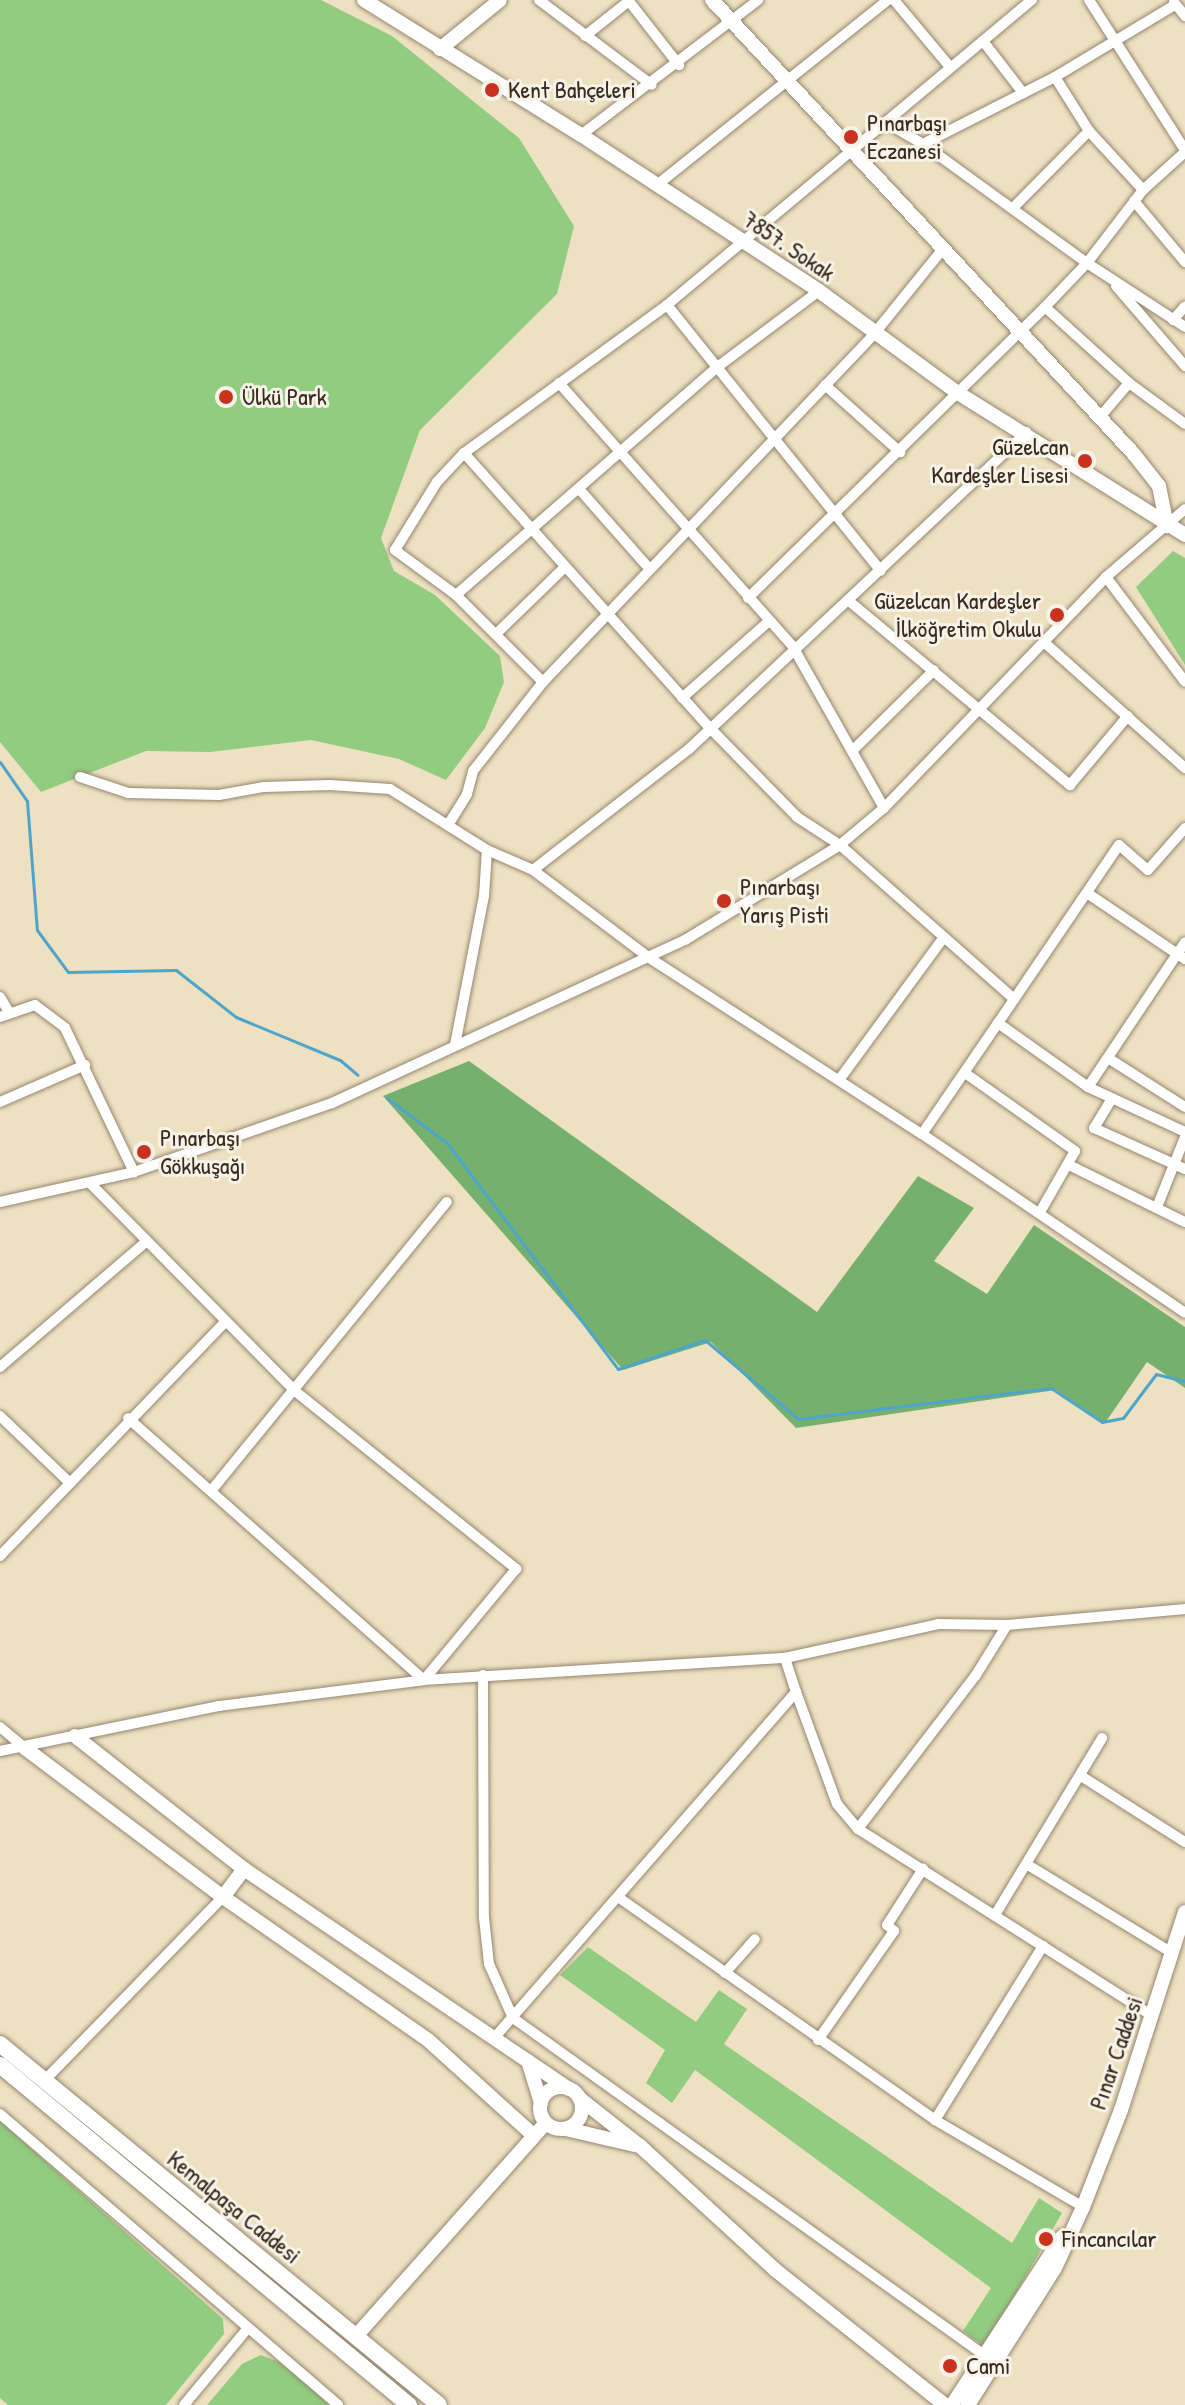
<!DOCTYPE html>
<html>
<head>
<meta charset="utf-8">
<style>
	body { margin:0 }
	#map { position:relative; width:1185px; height:2405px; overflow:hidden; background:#eee1c1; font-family:"Patrick Hand",sans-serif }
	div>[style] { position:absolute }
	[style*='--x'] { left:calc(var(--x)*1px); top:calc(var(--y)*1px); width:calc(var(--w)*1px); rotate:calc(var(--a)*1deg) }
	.green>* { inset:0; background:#92cc80 }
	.forest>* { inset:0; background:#75b06e }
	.stream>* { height:3px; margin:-1.5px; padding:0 1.5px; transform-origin:1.5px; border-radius:1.5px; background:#4ea5cb }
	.roads { filter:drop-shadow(0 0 2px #948670) drop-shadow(0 0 2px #948670) }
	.street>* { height:10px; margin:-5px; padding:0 5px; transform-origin:5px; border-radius:5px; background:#fff }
	.secondary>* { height:14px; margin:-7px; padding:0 7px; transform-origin:7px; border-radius:7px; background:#fff }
	.secondary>.ring { margin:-7px; padding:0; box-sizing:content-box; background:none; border:14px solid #fff; border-radius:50% }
	.primary>* { height:16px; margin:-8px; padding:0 8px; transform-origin:8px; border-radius:8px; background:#fff }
	.dots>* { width:22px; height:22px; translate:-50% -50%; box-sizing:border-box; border:4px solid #f7f3e8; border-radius:50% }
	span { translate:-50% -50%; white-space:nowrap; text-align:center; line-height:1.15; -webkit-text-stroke:6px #f7f3e8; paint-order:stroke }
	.poi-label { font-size:24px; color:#3b2a1e }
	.left { translate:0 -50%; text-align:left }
	.right { translate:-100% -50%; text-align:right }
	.street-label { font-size:24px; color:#3b2a1e }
</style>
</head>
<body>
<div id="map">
	<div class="green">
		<div style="clip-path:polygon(0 0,321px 0,392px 36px,519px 138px,574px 226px,557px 294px,420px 430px,381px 538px,394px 571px,435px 595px,500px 656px,504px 682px,485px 728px,446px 780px,399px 759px,311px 740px,210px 752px,146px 751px,41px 792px,0 742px)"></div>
		<div style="clip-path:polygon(1173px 551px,1185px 558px,1185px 665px,1136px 587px)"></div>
		<div style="clip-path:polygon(588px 1947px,696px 2022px,719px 1990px,747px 2009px,724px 2044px,1012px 2243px,1039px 2198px,1062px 2213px,985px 2347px,963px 2331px,991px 2288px,695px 2070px,672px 2103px,646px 2083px,665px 2050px,560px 1975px)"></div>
		<div style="clip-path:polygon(0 2121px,223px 2319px,224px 2334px,166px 2405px,8px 2405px,0 2398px)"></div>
		<div style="clip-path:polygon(261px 2355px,279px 2362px,332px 2405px,207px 2405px,242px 2364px)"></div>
	</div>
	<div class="forest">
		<div style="clip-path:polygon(469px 1061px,817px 1312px,918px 1176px,974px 1208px,934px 1261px,987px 1294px,1034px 1225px,1185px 1327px,1185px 1388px,1147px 1362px,1105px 1423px,1056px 1390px,796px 1428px,711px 1342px,623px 1370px,383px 1096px)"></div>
	</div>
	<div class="stream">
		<div style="--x:0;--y:762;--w:47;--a:55.3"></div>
		<div style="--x:27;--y:801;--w:129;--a:85.6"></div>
		<div style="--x:37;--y:930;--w:52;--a:53.6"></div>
		<div style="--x:68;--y:972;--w:108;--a:-1.1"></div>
		<div style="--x:176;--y:970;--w:76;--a:38.1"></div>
		<div style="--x:236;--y:1017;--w:113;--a:22.5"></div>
		<div style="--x:340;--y:1060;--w:23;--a:40"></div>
		<div style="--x:387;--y:1098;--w:75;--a:36.9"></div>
		<div style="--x:447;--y:1143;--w:283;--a:52.9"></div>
		<div style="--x:618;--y:1369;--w:92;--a:-18.4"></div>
		<div style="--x:705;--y:1340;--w:122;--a:40.3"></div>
		<div style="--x:798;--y:1419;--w:255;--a:-7"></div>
		<div style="--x:1051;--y:1388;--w:61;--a:33.7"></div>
		<div style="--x:1102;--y:1422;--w:21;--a:-11"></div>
		<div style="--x:1123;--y:1418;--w:55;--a:-53.1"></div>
		<div style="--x:1156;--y:1374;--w:30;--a:14"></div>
	</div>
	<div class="roads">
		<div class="street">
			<div style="--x:539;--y:0;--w:141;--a:37"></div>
			<div style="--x:628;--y:0;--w:83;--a:51.9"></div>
			<div style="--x:894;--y:0;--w:87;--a:50.1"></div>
			<div style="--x:1089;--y:0;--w:178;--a:57.4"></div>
			<div style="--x:1174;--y:2;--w:18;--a:52"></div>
			<div style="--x:585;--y:36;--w:56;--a:-38.5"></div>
			<div style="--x:983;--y:41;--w:66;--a:52.4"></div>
			<div style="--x:1055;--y:77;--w:64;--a:57.8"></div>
			<div style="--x:1089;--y:131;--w:80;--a:47.5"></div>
			<div style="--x:885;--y:122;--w:44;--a:30.1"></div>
			<div style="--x:923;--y:144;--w:203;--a:36"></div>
			<div style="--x:1087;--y:263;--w:117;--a:33.1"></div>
			<div style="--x:581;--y:135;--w:223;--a:-37.3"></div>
			<div style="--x:923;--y:144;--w:148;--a:-26.9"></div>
			<div style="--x:1055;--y:77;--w:140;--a:-31"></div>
			<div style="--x:657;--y:185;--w:296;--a:-38.7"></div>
			<div style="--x:1134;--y:201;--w:80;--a:50.1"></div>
			<div style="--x:1013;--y:208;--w:108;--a:-45.4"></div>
			<div style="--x:1116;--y:286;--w:106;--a:49.2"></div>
			<div style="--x:667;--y:305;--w:341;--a:51.2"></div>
			<div style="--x:1045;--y:307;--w:113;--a:42.1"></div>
			<div style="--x:1129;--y:383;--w:69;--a:36.2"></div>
			<div style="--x:1173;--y:320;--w:18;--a:-49"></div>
			<div style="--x:559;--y:383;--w:353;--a:48.4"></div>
			<div style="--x:793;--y:647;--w:185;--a:60.5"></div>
			<div style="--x:825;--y:385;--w:101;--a:41.8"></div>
			<div style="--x:1099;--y:418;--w:46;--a:-49.4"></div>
			<div style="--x:464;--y:453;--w:368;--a:48.2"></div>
			<div style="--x:709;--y:727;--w:126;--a:45.6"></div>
			<div style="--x:797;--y:817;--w:51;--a:33.1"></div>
			<div style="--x:840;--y:845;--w:232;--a:41.5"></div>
			<div style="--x:580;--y:490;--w:103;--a:48.6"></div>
			<div style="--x:1106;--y:577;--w:131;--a:53"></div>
			<div style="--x:456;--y:595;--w:350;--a:-41.1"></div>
			<div style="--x:720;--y:365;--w:124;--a:-36.8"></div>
			<div style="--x:748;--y:598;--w:416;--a:-44.4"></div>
			<div style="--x:1045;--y:307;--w:61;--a:-46.3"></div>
			<div style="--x:1087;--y:263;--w:92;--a:-52.5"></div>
			<div style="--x:1143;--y:190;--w:57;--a:-42.1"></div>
			<div style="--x:849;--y:601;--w:288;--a:39.8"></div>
			<div style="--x:1070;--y:785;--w:90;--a:-50"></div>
			<div style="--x:496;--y:634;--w:96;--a:-44.2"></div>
			<div style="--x:1045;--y:643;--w:188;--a:41.8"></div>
			<div style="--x:543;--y:682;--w:123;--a:-135"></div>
			<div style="--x:456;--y:595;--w:76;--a:-143.6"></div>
			<div style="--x:395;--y:550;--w:80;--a:-58.3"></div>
			<div style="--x:437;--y:482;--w:40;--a:-47"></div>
			<div style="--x:464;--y:453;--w:251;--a:-36.1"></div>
			<div style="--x:667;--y:305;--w:476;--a:-39.9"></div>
			<div style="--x:682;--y:698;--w:116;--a:-41.5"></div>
			<div style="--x:852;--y:751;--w:115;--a:-44.6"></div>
			<div style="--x:80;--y:777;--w:51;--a:18.4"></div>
			<div style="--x:128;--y:793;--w:91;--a:1.3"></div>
			<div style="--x:219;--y:795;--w:46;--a:-10.1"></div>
			<div style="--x:264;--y:787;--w:66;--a:-1.7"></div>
			<div style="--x:330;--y:785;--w:60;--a:3.8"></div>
			<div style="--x:390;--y:789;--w:115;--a:32.2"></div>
			<div style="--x:487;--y:850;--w:50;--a:23.5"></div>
			<div style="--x:533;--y:870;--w:144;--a:37.1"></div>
			<div style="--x:648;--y:957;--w:326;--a:32.9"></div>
			<div style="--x:922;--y:1134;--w:318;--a:34.2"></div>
			<div style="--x:448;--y:825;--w:36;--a:-58"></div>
			<div style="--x:467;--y:794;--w:24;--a:-75"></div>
			<div style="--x:473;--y:771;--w:113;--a:-51.8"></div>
			<div style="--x:543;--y:682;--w:480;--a:-46.4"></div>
			<div style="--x:874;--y:334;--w:108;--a:-51"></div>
			<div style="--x:533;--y:870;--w:197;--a:-37.8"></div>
			<div style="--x:689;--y:749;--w:463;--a:-43.2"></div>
			<div style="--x:1087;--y:893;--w:118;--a:34"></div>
			<div style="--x:0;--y:997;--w:17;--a:59"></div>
			<div style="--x:0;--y:1017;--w:37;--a:-19"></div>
			<div style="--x:35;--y:1005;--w:38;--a:37"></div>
			<div style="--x:65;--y:1028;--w:160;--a:64.4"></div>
			<div style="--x:998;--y:1023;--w:215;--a:-55.8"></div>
			<div style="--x:1119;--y:845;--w:38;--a:41"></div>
			<div style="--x:1148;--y:870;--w:56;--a:-48.6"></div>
			<div style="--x:455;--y:1045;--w:152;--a:-79"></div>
			<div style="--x:484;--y:896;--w:46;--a:-86.3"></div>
			<div style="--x:1108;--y:1058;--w:91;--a:32.5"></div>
			<div style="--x:965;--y:1073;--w:135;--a:35.3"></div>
			<div style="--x:1075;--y:1151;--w:70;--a:119.8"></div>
			<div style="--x:839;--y:1080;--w:177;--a:-53.7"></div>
			<div style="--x:1088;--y:1087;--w:174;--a:-56.2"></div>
			<div style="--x:1111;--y:1100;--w:33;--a:121"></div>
			<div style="--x:1094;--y:1128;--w:100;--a:24.3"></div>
			<div style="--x:0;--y:1102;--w:93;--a:-23.5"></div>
			<div style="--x:922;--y:1134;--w:135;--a:-55.6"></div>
			<div style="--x:998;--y:1023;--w:110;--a:35.4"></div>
			<div style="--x:1088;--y:1087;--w:107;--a:24.9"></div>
			<div style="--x:1069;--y:1165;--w:129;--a:26.2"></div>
			<div style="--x:90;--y:1183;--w:292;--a:45.4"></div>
			<div style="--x:295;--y:1391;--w:284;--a:38.8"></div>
			<div style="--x:516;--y:1569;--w:144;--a:129.7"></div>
			<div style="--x:424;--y:1680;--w:395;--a:-138.5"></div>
			<div style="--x:0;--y:1202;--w:137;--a:-12.6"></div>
			<div style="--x:134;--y:1172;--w:210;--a:-19.2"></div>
			<div style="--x:332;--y:1103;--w:389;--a:-24.8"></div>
			<div style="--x:685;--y:940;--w:182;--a:-31.5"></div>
			<div style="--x:840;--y:845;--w:57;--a:-40.1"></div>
			<div style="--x:884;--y:808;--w:320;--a:-46.1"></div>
			<div style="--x:1106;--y:577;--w:104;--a:-40.7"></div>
			<div style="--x:1157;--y:1207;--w:75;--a:-68.2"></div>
			<div style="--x:0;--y:1367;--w:192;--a:-40.6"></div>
			<div style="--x:0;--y:1416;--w:97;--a:43.7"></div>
			<div style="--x:211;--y:1491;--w:373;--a:-50.8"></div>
			<div style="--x:0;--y:1556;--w:325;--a:-46.1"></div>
			<div style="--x:1007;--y:1625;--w:59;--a:121.8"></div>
			<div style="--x:976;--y:1675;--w:194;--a:127.5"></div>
			<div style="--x:858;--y:1829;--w:349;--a:32.4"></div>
			<div style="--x:483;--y:1675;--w:243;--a:89.8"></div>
			<div style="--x:484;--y:1918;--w:46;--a:83.8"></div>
			<div style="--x:489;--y:1964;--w:59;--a:66"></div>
			<div style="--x:513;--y:2018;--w:579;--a:35.58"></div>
			<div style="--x:796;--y:1692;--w:119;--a:69.9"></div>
			<div style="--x:837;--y:1804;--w:33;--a:50"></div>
			<div style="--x:0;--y:1727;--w:33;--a:40"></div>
			<div style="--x:0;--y:1751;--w:224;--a:-11.6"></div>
			<div style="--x:219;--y:1706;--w:207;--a:-7.2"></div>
			<div style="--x:424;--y:1680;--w:362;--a:-3.5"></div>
			<div style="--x:785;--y:1658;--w:157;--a:-12.5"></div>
			<div style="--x:938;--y:1624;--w:69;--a:0.8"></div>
			<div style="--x:1007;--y:1625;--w:179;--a:-5.1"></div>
			<div style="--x:1081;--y:1776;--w:123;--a:32.4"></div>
			<div style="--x:1028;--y:1865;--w:169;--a:31.4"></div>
			<div style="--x:618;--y:1897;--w:388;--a:35.1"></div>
			<div style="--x:935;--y:2120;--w:172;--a:30.4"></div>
			<div style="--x:995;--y:1915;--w:207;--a:-58.8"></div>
			<div style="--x:725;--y:1973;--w:45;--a:-48.6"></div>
			<div style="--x:495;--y:2037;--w:458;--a:-48.9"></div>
			<div style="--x:796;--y:1692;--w:36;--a:-108"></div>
			<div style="--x:818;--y:2040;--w:133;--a:-55.1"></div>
			<div style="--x:894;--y:1931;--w:9;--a:-139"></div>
			<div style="--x:887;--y:1925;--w:67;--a:-57.3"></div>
			<div style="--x:43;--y:2082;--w:258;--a:-45.8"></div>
			<div style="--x:0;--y:2114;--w:446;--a:40.7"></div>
			<div style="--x:935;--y:2120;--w:205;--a:-58.2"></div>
			<div style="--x:184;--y:2405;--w:99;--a:-50.3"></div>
		</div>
		<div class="secondary">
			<div style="--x:364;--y:0;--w:256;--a:31.9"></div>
			<div style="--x:581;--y:135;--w:285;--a:33.2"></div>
			<div style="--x:819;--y:291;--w:172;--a:36.3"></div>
			<div style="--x:958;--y:393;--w:268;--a:32"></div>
			<div style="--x:712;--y:0;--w:618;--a:47.1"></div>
			<div style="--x:1133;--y:453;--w:42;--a:51.8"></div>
			<div style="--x:1159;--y:486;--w:41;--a:78.7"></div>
			<div style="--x:440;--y:49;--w:77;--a:-39.2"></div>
			<div style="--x:75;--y:1736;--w:215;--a:38.2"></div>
			<div style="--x:244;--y:1869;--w:392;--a:34.1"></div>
			<div style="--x:25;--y:1748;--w:248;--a:37"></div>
			<div style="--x:223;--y:1897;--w:250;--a:34.9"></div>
			<div style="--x:428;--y:2040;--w:142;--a:42.1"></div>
			<div style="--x:223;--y:1897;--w:35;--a:-53"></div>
			<div style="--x:528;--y:2061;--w:44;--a:72.8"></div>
			<div class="ring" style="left:540px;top:2087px;width:28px;height:28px"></div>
			<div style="--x:579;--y:2098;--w:78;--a:38.2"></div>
			<div style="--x:640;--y:2146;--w:182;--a:42.5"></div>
			<div style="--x:774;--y:2269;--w:218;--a:38.5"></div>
			<div style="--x:566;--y:2129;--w:71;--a:13.1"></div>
			<div style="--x:356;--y:2336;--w:285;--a:-48.3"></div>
			<div style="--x:952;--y:2405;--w:201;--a:-56.8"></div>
			<div style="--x:968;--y:2405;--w:162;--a:-57.6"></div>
			<div style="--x:1055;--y:2268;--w:67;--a:-65.3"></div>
			<div style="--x:1083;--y:2207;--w:104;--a:-68.6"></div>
			<div style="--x:1121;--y:2110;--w:208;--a:-72.1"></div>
		</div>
		<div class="primary">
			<div style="--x:0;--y:2044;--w:568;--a:39.43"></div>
			<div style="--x:0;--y:2065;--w:532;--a:39.74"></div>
		</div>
	</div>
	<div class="dots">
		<div style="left:492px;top:90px;background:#c8321e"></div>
		<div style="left:851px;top:137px;background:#c8321e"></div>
		<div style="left:226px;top:397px;background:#c8321e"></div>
		<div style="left:1085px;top:461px;background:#c8321e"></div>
		<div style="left:1057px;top:615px;background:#c8321e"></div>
		<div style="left:724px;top:901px;background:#c8321e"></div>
		<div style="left:144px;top:1152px;background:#c8321e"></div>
		<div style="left:1046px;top:2239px;background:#c8321e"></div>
		<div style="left:950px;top:2366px;background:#c8321e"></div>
	</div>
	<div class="poi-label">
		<span class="left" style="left:508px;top:90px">Kent Bahçeleri</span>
		<span class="left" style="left:867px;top:137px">Pınarbaşı<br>Eczanesi</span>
		<span class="left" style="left:242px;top:397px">Ülkü Park</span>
		<span class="right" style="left:1069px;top:461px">Güzelcan<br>Kardeşler Lisesi</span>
		<span class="right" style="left:1041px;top:615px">Güzelcan Kardeşler<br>İlköğretim Okulu</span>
		<span class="left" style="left:740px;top:901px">Pınarbaşı<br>Yarış Pisti</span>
		<span class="left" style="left:160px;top:1152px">Pınarbaşı<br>Gökkuşağı</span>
		<span class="left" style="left:1062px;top:2239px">Fincancılar</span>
		<span class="left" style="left:966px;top:2366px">Cami</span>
	</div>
	<div class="street-label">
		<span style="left:789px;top:246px;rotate:34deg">7857. Sokak</span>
		<span style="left:1116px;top:2053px;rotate:-71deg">Pınar Caddesi</span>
		<span style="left:234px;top:2207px;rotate:39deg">Kemalpaşa Caddesi</span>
	</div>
</div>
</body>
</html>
